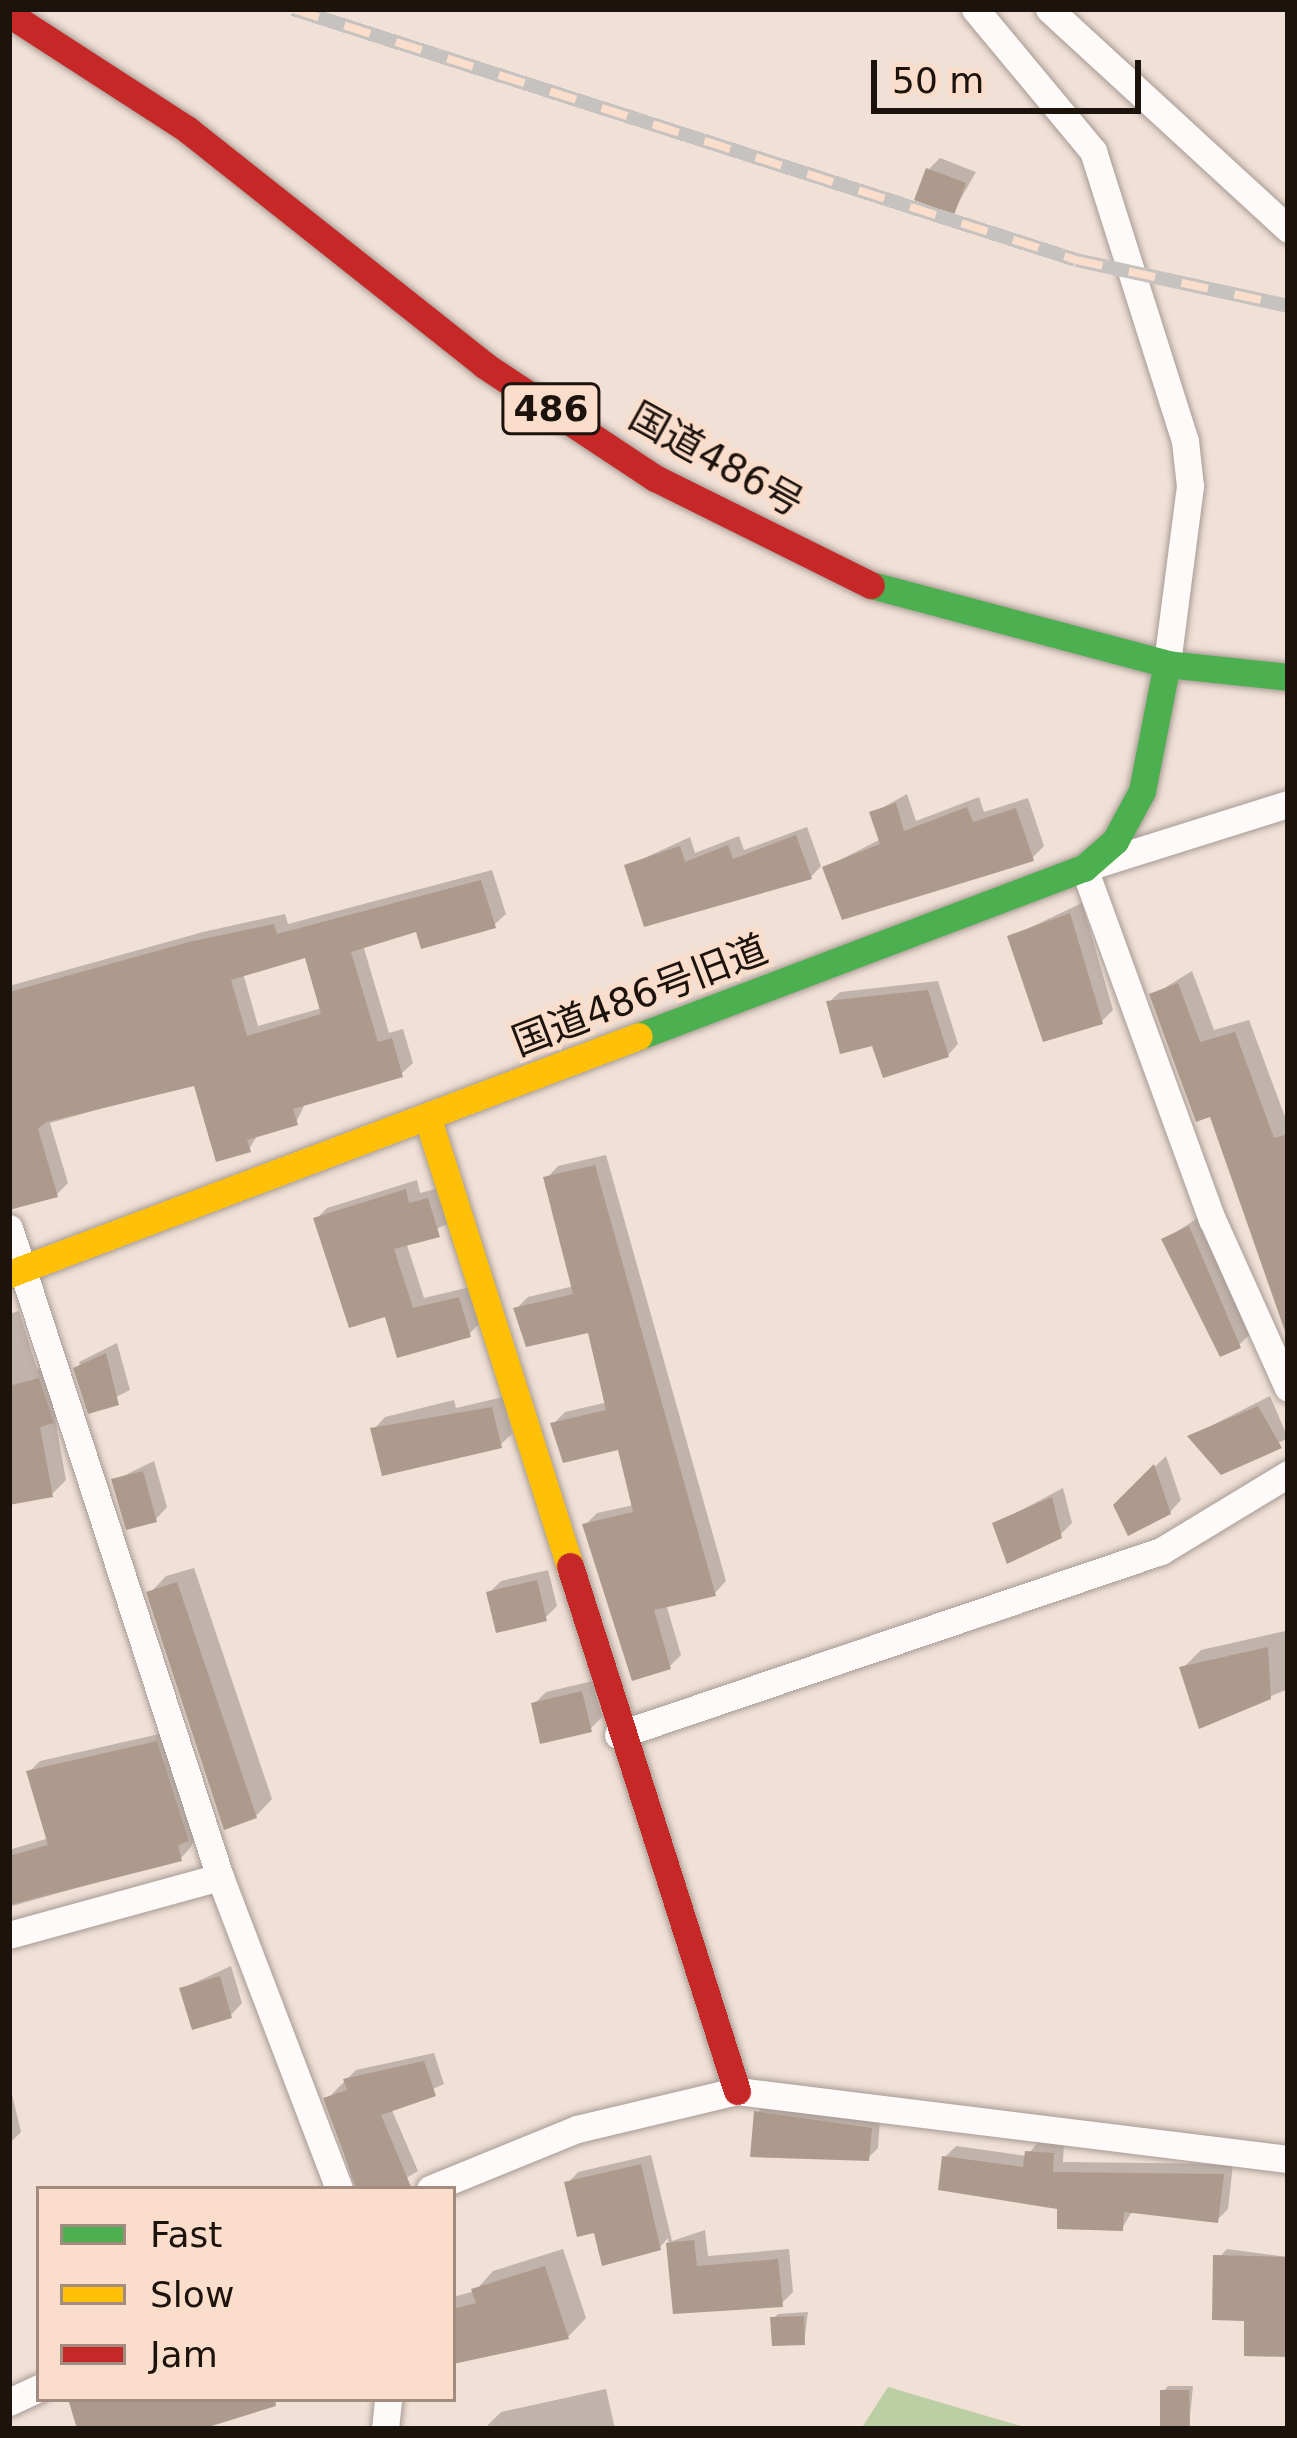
<!DOCTYPE html>
<html>
<head>
<meta charset="utf-8">
<style>
	body { margin:0 }
	#map { position:relative; width:1297px; height:2438px; overflow:hidden; background:#f0e0d6; font-family:"DejaVu Sans","Noto Sans JP",sans-serif }
	div>[style] { position:absolute }
	[style*='--x'] { left:calc(var(--x)*1px); top:calc(var(--y)*1px); width:calc(var(--w)*1px); rotate:calc(var(--a)*1deg) }
	.forest>* { inset:0; background:#bbcea4 }
	.shadow>* { inset:0; background:#0003 }
	.building>* { inset:0; background:#ad9a8c }
	.roads { filter:drop-shadow(0 0 3px #a79b93) drop-shadow(0 0 3px #a79b93) }
	.street>* { height:27px; margin:-13.5px; padding:0 13.5px; transform-origin:13.5px; border-radius:13.5px; background:#fdfaf9 }
	.fast>* { height:27px; margin:-13.5px; padding:0 13.5px; transform-origin:13.5px; border-radius:13.5px; background:#4caf50 }
	.slow>* { height:27px; margin:-13.5px; padding:0 13.5px; transform-origin:13.5px; border-radius:13.5px; background:#ffc107 }
	.jam>* { height:27px; margin:-13.5px; padding:0 13.5px; transform-origin:13.5px; border-radius:13.5px; background:#c62828 }
	.rail>* { height:14px; margin-top:-7px; transform-origin:0; background:repeating-linear-gradient(90deg,#faddcb 0 27px,#c6c2c0 0 54px); box-sizing:border-box; border-block:3px solid #c6c2c0 }
	span { translate:-50% -50%; white-space:nowrap; text-align:center; line-height:1.15; -webkit-text-stroke:9px #faddcb; paint-order:stroke }
	.shield-label span { padding:3px 9px; background:#faddcb; border:3px solid; border-radius:9px; -webkit-text-stroke-width:0 }
	.shield-label { font-size:36px; color:#1d130d; font-weight:700 }
	.street-label { font-size:39px; color:#1d130d }
	.frame { position:absolute; inset:0; border:12px solid #1d130d; pointer-events:none }
	.legend { position:absolute; left:36px; top:2186px; width:420px; height:216px; box-sizing:border-box; background:#faddcb; border:3px solid #a28c7f; margin:0; padding:15px 21px; list-style:none; font-size:36px; color:#1d130d }
	.legend li { display:flex; align-items:center; gap:24px; height:60px }
	.legend b { width:60px; border:3px solid #a28c7f }
	.scale { position:absolute; left:871px; top:60px; width:270px; height:54px; box-sizing:border-box; border:6px solid #1d130d; border-top:0; padding-left:15px; font-size:36px; line-height:42px; white-space:nowrap; color:#1d130d; -webkit-text-stroke:9px #faddcb; paint-order:stroke }
</style>
</head>
<body>
<div id="map">
	<div class="forest">
		<div style="clip-path:polygon(888px 2387px,1031px 2429px,861px 2429px)"></div>
	</div>
	<div class="shadow">
		<div style="clip-path:polygon(940px 158px,976px 172px,953px 212px,929px 169px)"></div>
		<div style="clip-path:polygon(907px 794px,916px 821px,979px 797px,984px 812px,1028px 798px,1044px 846px,1032px 858px,826px 867px,881px 839px,873px 813px)"></div>
		<div style="clip-path:polygon(807px 827px,821px 866px,811px 877px,627px 866px,690px 837px,695px 853px,739px 836px,744px 850px)"></div>
		<div style="clip-path:polygon(evenodd,492px 870px,506px 914px,494px 925px,418px 929px,363px 945px,389px 1033px,403px 1029px,413px 1063px,401px 1074px,306px 1102px,296px 1122px,259px 1133px,249px 1149px,196px 1082px,50px 1123px,68px 1183px,57px 1194px,9px 1208px,9px 986px,203px 932px,285px 914px,288px 924px,492px 870px,307px 954px,322px 1008px,258px 1026px,243px 973px,307px 954px)"></div>
		<div style="clip-path:polygon(1082px 903px,1113px 1010px,1101px 1022px,1010px 937px)"></div>
		<div style="clip-path:polygon(1192px 971px,1214px 1030px,1249px 1020px,1288px 1125px,1288px 1333px,1212px 1113px,1153px 995px)"></div>
		<div style="clip-path:polygon(938px 981px,958px 1044px,948px 1055px,874px 1042px,829px 1002px,840px 992px)"></div>
		<div style="clip-path:polygon(606px 1155px,726px 1581px,715px 1593px,666px 1604px,681px 1655px,670px 1666px,585px 1525px,597px 1513px,634px 1505px,620px 1447px,553px 1424px,565px 1412px,608px 1402px,590px 1329px,517px 1308px,528px 1297px,574px 1286px,547px 1178px,558px 1166px)"></div>
		<div style="clip-path:polygon(417px 1180px,420px 1193px,439px 1188px,450px 1223px,406px 1242px,424px 1298px,470px 1287px,480px 1323px,469px 1334px,387px 1314px,316px 1219px,327px 1208px)"></div>
		<div style="clip-path:polygon(1201px 1216px,1251px 1333px,1239px 1345px,1165px 1239px)"></div>
		<div style="clip-path:polygon(19px 1311px,37px 1369px,54px 1364px,67px 1406px,55px 1418px,66px 1480px,51px 1495px,9px 1502px,9px 1314px)"></div>
		<div style="clip-path:polygon(117px 1343px,130px 1390px,90px 1410px,79px 1362px)"></div>
		<div style="clip-path:polygon(1270px 1396px,1288px 1438px,1222px 1472px,1191px 1436px)"></div>
		<div style="clip-path:polygon(503px 1397px,512px 1434px,500px 1445px,374px 1429px,385px 1417px,454px 1400px,456px 1408px)"></div>
		<div style="clip-path:polygon(1166px 1456px,1181px 1500px,1170px 1512px,1116px 1505px)"></div>
		<div style="clip-path:polygon(154px 1461px,167px 1507px,156px 1519px,115px 1480px)"></div>
		<div style="clip-path:polygon(1063px 1488px,1072px 1523px,1060px 1535px,995px 1524px)"></div>
		<div style="clip-path:polygon(194px 1568px,272px 1799px,256px 1816px,150px 1593px,166px 1576px)"></div>
		<div style="clip-path:polygon(548px 1570px,557px 1606px,545px 1618px,489px 1593px,501px 1581px)"></div>
		<div style="clip-path:polygon(1285px 1631px,1288px 1689px,1201px 1725px,1183px 1668px,1201px 1650px)"></div>
		<div style="clip-path:polygon(593px 1681px,602px 1717px,590px 1729px,534px 1704px,546px 1692px)"></div>
		<div style="clip-path:polygon(168px 1732px,199px 1828px,191px 1847px,181px 1858px,9px 1907px,9px 1850px,49px 1838px,29px 1772px,40px 1761px)"></div>
		<div style="clip-path:polygon(231px 1966px,242px 2003px,231px 2015px,183px 1988px)"></div>
		<div style="clip-path:polygon(434px 2053px,444px 2084px,391px 2108px,418px 2171px,388px 2189px,355px 2189px,327px 2099px,356px 2070px)"></div>
		<div style="clip-path:polygon(9px 2082px,21px 2132px,9px 2144px)"></div>
		<div style="clip-path:polygon(767px 2103px,880px 2119px,878px 2148px,868px 2158px,757px 2113px)"></div>
		<div style="clip-path:polygon(1039px 2141px,1064px 2143px,1063px 2162px,1233px 2164px,1228px 2209px,1217px 2220px,1133px 2210px,1122px 2228px,945px 2157px,956px 2146px,1027px 2156px)"></div>
		<div style="clip-path:polygon(651px 2155px,672px 2241px,705px 2230px,708px 2256px,789px 2249px,793px 2292px,781px 2304px,676px 2311px,668px 2238px,660px 2247px,596px 2229px,568px 2183px,578px 2172px)"></div>
		<div style="clip-path:polygon(563px 2249px,586px 2318px,568px 2337px,453px 2363px,453px 2297px,475px 2291px,493px 2271px)"></div>
		<div style="clip-path:polygon(1227px 2249px,1288px 2257px,1288px 2354px,1247px 2318px,1216px 2261px)"></div>
		<div style="clip-path:polygon(808px 2312px,804px 2342px,773px 2319px,778px 2314px)"></div>
		<div style="clip-path:polygon(1168px 2386px,1193px 2386px,1189px 2426px,1163px 2392px)"></div>
		<div style="clip-path:polygon(606px 2389px,615px 2429px,484px 2429px,501px 2412px)"></div>
	</div>
	<div class="building">
		<div style="clip-path:polygon(926px 168px,966px 183px,954px 215px,914px 200px)"></div>
		<div style="clip-path:polygon(896px 803px,904px 831px,967px 807px,973px 822px,1016px 808px,1034px 861px,842px 920px,822px 867px,880px 844px,869px 812px)"></div>
		<div style="clip-path:polygon(796px 835px,812px 879px,644px 927px,624px 865px,680px 846px,685px 862px,728px 845px,733px 859px)"></div>
		<div style="clip-path:polygon(evenodd,481px 880px,496px 928px,421px 949px,416px 932px,351px 952px,378px 1042px,392px 1038px,403px 1077px,293px 1109px,298px 1125px,247px 1140px,251px 1152px,216px 1162px,194px 1086px,46px 1122px,38px 1129px,58px 1197px,9px 1210px,9px 992px,189px 942px,274px 924px,277px 934px,481px 880px,305px 958px,321px 1014px,247px 1036px,231px 980px,305px 958px)"></div>
		<div style="clip-path:polygon(1070px 913px,1103px 1024px,1043px 1042px,1007px 936px)"></div>
		<div style="clip-path:polygon(1178px 983px,1200px 1042px,1235px 1032px,1274px 1138px,1288px 1134px,1288px 1340px,1210px 1117px,1196px 1122px,1149px 994px)"></div>
		<div style="clip-path:polygon(928px 990px,949px 1057px,883px 1078px,872px 1046px,840px 1054px,826px 1001px)"></div>
		<div style="clip-path:polygon(595px 1165px,716px 1596px,654px 1610px,671px 1669px,632px 1681px,582px 1524px,633px 1512px,618px 1450px,563px 1463px,550px 1423px,606px 1410px,588px 1333px,526px 1347px,513px 1308px,573px 1294px,543px 1177px)"></div>
		<div style="clip-path:polygon(406px 1189px,409px 1203px,428px 1198px,440px 1237px,394px 1249px,413px 1308px,459px 1297px,471px 1337px,397px 1358px,385px 1317px,349px 1328px,313px 1218px)"></div>
		<div style="clip-path:polygon(1189px 1226px,1241px 1348px,1220px 1357px,1161px 1239px)"></div>
		<div style="clip-path:polygon(106px 1353px,119px 1405px,88px 1414px,73px 1368px)"></div>
		<div style="clip-path:polygon(39px 1378px,54px 1423px,40px 1427px,53px 1497px,9px 1505px,9px 1386px)"></div>
		<div style="clip-path:polygon(1258px 1406px,1282px 1448px,1221px 1475px,1187px 1436px)"></div>
		<div style="clip-path:polygon(492px 1407px,502px 1448px,382px 1476px,370px 1428px)"></div>
		<div style="clip-path:polygon(1154px 1464px,1171px 1514px,1128px 1536px,1113px 1505px)"></div>
		<div style="clip-path:polygon(143px 1471px,157px 1522px,126px 1530px,111px 1479px)"></div>
		<div style="clip-path:polygon(1052px 1497px,1062px 1538px,1007px 1564px,992px 1523px)"></div>
		<div style="clip-path:polygon(537px 1580px,547px 1621px,496px 1633px,486px 1592px)"></div>
		<div style="clip-path:polygon(177px 1582px,257px 1818px,224px 1830px,146px 1592px)"></div>
		<div style="clip-path:polygon(1268px 1647px,1271px 1699px,1199px 1729px,1179px 1667px)"></div>
		<div style="clip-path:polygon(582px 1691px,592px 1732px,540px 1744px,531px 1703px)"></div>
		<div style="clip-path:polygon(157px 1741px,189px 1841px,178px 1845px,182px 1861px,9px 1905px,9px 1856px,48px 1845px,26px 1771px)"></div>
		<div style="clip-path:polygon(220px 1976px,232px 2018px,192px 2030px,179px 1988px)"></div>
		<div style="clip-path:polygon(424px 2061px,436px 2096px,381px 2115px,412px 2189px,357px 2189px,323px 2098px,347px 2090px,343px 2079px)"></div>
		<div style="clip-path:polygon(754px 2111px,872px 2128px,869px 2161px,750px 2157px)"></div>
		<div style="clip-path:polygon(1025px 2151px,1054px 2153px,1053px 2172px,1224px 2174px,1218px 2223px,1124px 2212px,1123px 2231px,1057px 2229px,1057px 2209px,938px 2190px,942px 2156px,1023px 2167px)"></div>
		<div style="clip-path:polygon(641px 2164px,661px 2250px,602px 2266px,594px 2233px,577px 2237px,564px 2182px)"></div>
		<div style="clip-path:polygon(694px 2240px,697px 2266px,778px 2259px,783px 2307px,673px 2314px,666px 2243px)"></div>
		<div style="clip-path:polygon(1213px 2255px,1288px 2257px,1288px 2357px,1244px 2356px,1244px 2321px,1212px 2320px)"></div>
		<div style="clip-path:polygon(545px 2266px,569px 2339px,453px 2364px,453px 2309px,476px 2303px,471px 2289px)"></div>
		<div style="clip-path:polygon(804px 2316px,805px 2345px,772px 2346px,770px 2317px)"></div>
		<div style="clip-path:polygon(1160px 2390px,1189px 2390px,1190px 2429px,1160px 2429px)"></div>
		<div style="clip-path:polygon(68px 2399px,275px 2399px,276px 2406px,202px 2429px,77px 2429px)"></div>
	</div>
	<div class="roads">
		<div class="street">
			<div style="--x:975;--y:9;--w:185;--a:50.3"></div>
			<div style="--x:1093;--y:151;--w:304;--a:72.4"></div>
			<div style="--x:1185;--y:441;--w:45;--a:83.7"></div>
			<div style="--x:1190;--y:486;--w:179;--a:97.4"></div>
			<div style="--x:1049;--y:9;--w:325;--a:42.6"></div>
			<div style="--x:1288;--y:804;--w:214;--a:162.6"></div>
			<div style="--x:1084;--y:868;--w:374;--a:70"></div>
			<div style="--x:1212;--y:1219;--w:185;--a:65.8"></div>
			<div style="--x:9;--y:1228;--w:682;--a:71.99"></div>
			<div style="--x:220;--y:1877;--w:334;--a:69.1"></div>
			<div style="--x:618;--y:1735;--w:573;--a:-18.72"></div>
			<div style="--x:1161;--y:1551;--w:149;--a:-31.2"></div>
			<div style="--x:9;--y:1935;--w:219;--a:-15.4"></div>
			<div style="--x:430;--y:2189;--w:159;--a:-22.2"></div>
			<div style="--x:577;--y:2129;--w:164;--a:-13.4"></div>
			<div style="--x:737;--y:2091;--w:555;--a:7.04"></div>
			<div style="--x:9;--y:2402;--w:33;--a:-25"></div>
			<div style="--x:385;--y:2429;--w:30;--a:-84"></div>
		</div>
		<div class="fast">
			<div style="--x:871;--y:585;--w:306;--a:14.9"></div>
			<div style="--x:1167;--y:664;--w:122;--a:6.1"></div>
			<div style="--x:639;--y:1036;--w:476;--a:-20.7"></div>
			<div style="--x:1084;--y:868;--w:41;--a:-41.1"></div>
			<div style="--x:1115;--y:841;--w:57;--a:-61.6"></div>
			<div style="--x:1142;--y:791;--w:129;--a:-78.9"></div>
		</div>
		<div class="slow">
			<div style="--x:428;--y:1119;--w:469;--a:72.4"></div>
			<div style="--x:9;--y:1274;--w:673;--a:-20.7"></div>
		</div>
		<div class="jam">
			<div style="--x:9;--y:14;--w:213;--a:32.9"></div>
			<div style="--x:188;--y:130;--w:378;--a:38.4"></div>
			<div style="--x:484;--y:365;--w:205;--a:33.5"></div>
			<div style="--x:655;--y:478;--w:241;--a:26.4"></div>
			<div style="--x:570;--y:1566;--w:551;--a:72.35"></div>
		</div>
	</div>
	<div class="rail">
		<div style="--x:293;--y:9;--w:822;--a:17.77"></div>
		<div style="--x:1076;--y:260;--w:217;--a:12.2"></div>
	</div>
	<div class="shield-label">
		<span style="left:551px;top:409px">486</span>
	</div>
	<div class="street-label">
		<span style="left:716px;top:460px;rotate:29deg">国道486号</span>
		<span style="left:640px;top:996px;rotate:-21deg">国道486号旧道</span>
	</div>
	<div class="frame"></div>
	<ul class="legend">
	<li><b style="height:15px;background:#4caf50"></b>Fast</li>
	<li><b style="height:15px;background:#ffc107"></b>Slow</li>
	<li><b style="height:15px;background:#c62828"></b>Jam</li>
	</ul>
	<div class="scale">50 m</div>
</div>
</body>
</html>
